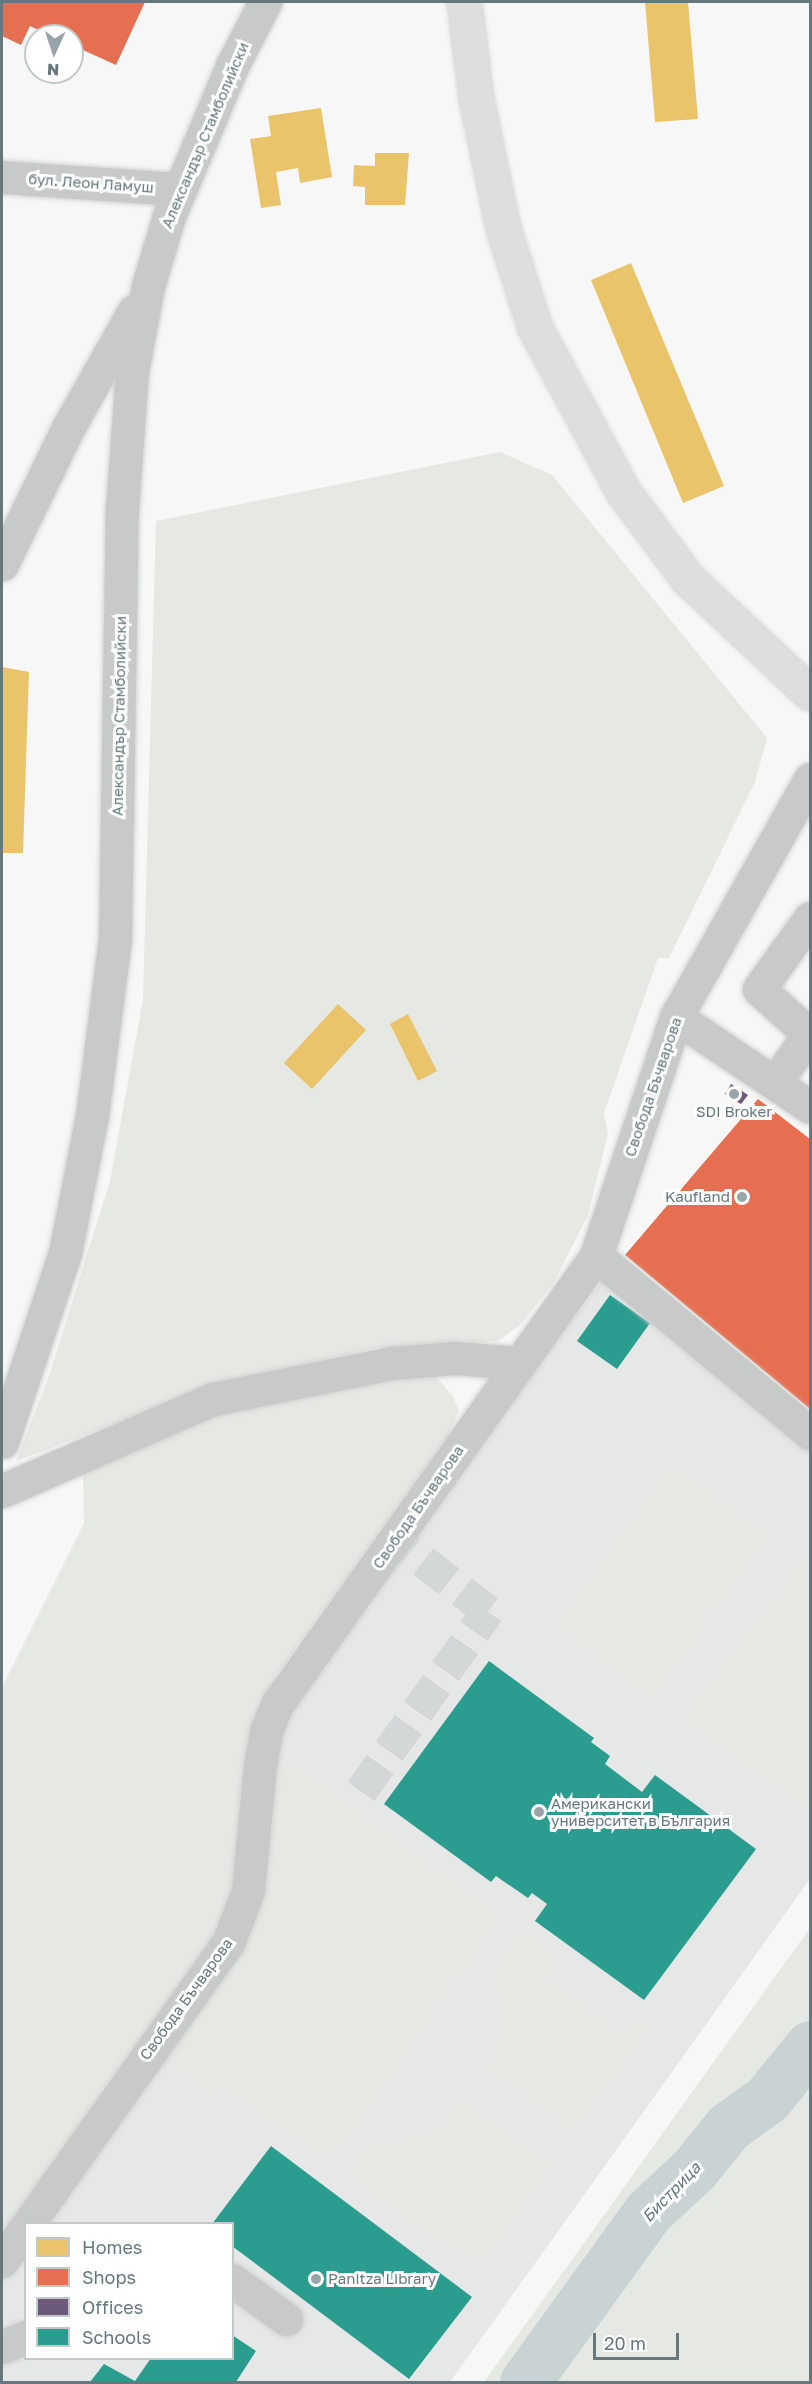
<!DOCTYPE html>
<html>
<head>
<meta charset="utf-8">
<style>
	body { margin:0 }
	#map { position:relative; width:812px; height:2384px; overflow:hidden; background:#f7f7f7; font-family:"Golos Text",sans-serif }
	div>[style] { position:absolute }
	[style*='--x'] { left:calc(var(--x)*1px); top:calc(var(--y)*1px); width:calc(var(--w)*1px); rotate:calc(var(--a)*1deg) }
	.built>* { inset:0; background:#e6e7e7 }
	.green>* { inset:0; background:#e6e8e4 }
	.homes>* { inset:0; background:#e9c46a }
	.shops>* { inset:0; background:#e76f51 }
	.offices>* { inset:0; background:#6d597a }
	.schools>* { inset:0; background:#2a9d8f }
	.river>* { height:51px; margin:-25.5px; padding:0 25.5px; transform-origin:25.5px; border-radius:25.5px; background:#c9d3d3 }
	.minor-tunnel>* { height:33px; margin-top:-16.5px; transform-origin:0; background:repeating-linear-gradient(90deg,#d3d7d8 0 33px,transparent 0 49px) }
	.roads { filter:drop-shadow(0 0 2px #d2d3d3) drop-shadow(0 0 2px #d2d3d3) }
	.minor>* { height:33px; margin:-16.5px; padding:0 16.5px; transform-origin:16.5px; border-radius:16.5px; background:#c8caca }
	.major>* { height:33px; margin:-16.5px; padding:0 16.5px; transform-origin:16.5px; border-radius:16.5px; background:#dedede }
	.dots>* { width:16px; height:16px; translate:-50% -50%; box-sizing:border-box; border:3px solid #fff; border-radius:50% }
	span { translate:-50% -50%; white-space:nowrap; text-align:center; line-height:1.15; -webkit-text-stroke:6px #fff; paint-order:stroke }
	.street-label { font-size:15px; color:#66787d }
	.poi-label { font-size:15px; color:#66787d }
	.right { translate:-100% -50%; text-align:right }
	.left { translate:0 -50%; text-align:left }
	.water-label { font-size:16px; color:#607678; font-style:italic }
	.frame { position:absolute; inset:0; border:3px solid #66787d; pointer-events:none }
	.legend { position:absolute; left:24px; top:2222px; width:210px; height:138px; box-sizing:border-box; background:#fff; border:2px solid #c2c9cb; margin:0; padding:8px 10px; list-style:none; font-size:18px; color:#66787d }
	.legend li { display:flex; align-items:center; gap:12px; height:30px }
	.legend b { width:30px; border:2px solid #c2c9cb }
	.north { position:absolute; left:24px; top:24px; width:60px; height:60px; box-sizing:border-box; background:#fff; border:2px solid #c2c9cb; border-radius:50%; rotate:183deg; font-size:16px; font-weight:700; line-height:24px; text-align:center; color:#66787d }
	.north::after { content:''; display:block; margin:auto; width:21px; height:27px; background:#99a4a8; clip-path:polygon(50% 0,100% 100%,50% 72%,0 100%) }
	.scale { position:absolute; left:593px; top:2333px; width:86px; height:27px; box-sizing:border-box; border:3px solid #66787d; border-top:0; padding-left:8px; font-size:18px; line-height:21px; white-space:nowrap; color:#66787d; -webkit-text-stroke:4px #fff; paint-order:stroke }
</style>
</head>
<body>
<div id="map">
	<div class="built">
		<div style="clip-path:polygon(602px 1280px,810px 1449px,810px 1879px,450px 2382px,2px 2382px,2px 2278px,25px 2245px,26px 2358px,232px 2358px,232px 2224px,41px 2223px,133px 2096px,303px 1687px)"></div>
	</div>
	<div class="green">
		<div style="clip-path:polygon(500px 452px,552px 475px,767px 738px,755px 782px,669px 958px,658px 958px,604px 1113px,608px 1134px,588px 1215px,554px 1282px,521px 1324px,498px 1341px,375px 1348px,212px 1387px,16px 1461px,48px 1379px,110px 1181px,143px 1000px,156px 521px)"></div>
		<div style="clip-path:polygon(416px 1374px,436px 1377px,452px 1395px,459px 1410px,450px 1433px,276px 1676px,250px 1732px,233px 1893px,219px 1932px,111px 2078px,2px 2242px,2px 1687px,84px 1523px,83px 1471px,216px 1411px)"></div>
		<div style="clip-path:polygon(672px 1465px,769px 1533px,652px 1696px,556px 1628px)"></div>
		<div style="clip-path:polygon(810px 1551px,810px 1810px,684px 1720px)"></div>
		<div style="clip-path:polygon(275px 1751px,493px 1911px,496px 1923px,334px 2156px,326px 2157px,223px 2086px,215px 2097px,178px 2068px,169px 2048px,247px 1930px)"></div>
		<div style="clip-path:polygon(810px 1928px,810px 2382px,484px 2382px)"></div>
		<div style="clip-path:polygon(525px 1935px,535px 1938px,534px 1942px,562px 1965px,550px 1980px,625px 2034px,636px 2021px,648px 2030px,576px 2128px,567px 2128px,489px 2069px,503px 2035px,504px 2017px,496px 1973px,517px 1937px)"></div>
		<div style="clip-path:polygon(464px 2104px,545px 2159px,549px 2169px,482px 2259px,477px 2260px,465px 2259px,349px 2175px,371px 2143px,406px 2141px,434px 2129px)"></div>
	</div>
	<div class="homes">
		<div style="clip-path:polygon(645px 2px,688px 2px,698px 119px,655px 122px)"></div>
		<div style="clip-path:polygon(321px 108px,332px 177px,300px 183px,298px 168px,276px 172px,281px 205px,261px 208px,250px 139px,271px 136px,268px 116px)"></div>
		<div style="clip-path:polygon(375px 153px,409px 153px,405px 205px,365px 205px,365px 187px,353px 186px,354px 165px,375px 166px)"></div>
		<div style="clip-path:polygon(631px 263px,724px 486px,683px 503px,591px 280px)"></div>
		<div style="clip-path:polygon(2px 667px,29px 672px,23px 853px,2px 853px)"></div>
		<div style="clip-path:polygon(338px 1004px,366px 1030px,312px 1089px,284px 1063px)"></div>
		<div style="clip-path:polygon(408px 1014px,437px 1071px,418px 1081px,390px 1024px)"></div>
	</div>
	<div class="shops">
		<div style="clip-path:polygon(2px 2px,145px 2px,116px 65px,72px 45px,72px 36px,51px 36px,30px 26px,21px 45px,2px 36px)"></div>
		<div style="clip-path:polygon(758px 1099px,810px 1139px,810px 1409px,625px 1255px)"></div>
	</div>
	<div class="offices">
		<div style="clip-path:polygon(731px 1084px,748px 1095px,741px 1104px,725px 1094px)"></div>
	</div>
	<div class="schools">
		<div style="clip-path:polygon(610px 1295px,650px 1323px,617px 1369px,577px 1341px)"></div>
		<div style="clip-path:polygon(489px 1661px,594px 1738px,591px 1742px,610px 1756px,605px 1764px,642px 1792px,655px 1775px,756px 1849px,644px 2000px,535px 1921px,547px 1904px,532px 1893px,528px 1898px,496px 1876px,491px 1882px,384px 1804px)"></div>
		<div style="clip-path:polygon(271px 2146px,472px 2297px,409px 2379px,232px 2246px,232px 2224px,212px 2224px)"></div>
		<div style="clip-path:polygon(232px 2335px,256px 2351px,236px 2382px,90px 2382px,104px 2364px,135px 2381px,151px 2358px,232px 2358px)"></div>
	</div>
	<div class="river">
		<div style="--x:525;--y:2382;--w:210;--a:-54.1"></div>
		<div style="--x:648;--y:2212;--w:64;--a:-43.1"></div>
		<div style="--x:695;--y:2168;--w:53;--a:-51.2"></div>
		<div style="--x:728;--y:2127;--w:48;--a:-35.7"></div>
		<div style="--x:767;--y:2099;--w:68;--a:-50.9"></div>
	</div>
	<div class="minor-tunnel">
		<div style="--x:361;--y:1791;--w:220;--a:-54.8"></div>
		<div style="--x:488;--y:1611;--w:116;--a:-142.3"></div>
	</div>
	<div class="roads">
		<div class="minor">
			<div style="--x:2;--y:177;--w:178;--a:3.9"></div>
			<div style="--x:2;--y:564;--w:151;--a:-64.1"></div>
			<div style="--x:68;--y:428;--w:134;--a:-60.6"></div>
			<div style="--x:676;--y:1017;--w:161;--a:33.9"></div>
			<div style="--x:809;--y:1034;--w:67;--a:-138"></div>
			<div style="--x:759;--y:989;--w:87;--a:-54.3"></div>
			<div style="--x:776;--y:1081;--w:59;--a:-54.7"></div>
			<div style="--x:596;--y:1256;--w:278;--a:39.6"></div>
			<div style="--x:2;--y:1442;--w:199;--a:-71.6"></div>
			<div style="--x:65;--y:1253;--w:140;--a:-78.9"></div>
			<div style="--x:92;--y:1116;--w:177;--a:-82.6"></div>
			<div style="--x:115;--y:940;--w:430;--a:-89.1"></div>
			<div style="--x:122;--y:510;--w:138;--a:-85.9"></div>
			<div style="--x:132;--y:372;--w:87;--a:-79.5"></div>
			<div style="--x:148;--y:286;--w:73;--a:-73.3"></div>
			<div style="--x:169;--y:216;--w:163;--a:-67.2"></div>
			<div style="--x:232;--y:66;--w:72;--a:-62.7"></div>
			<div style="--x:2;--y:1491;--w:230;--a:-23.6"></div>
			<div style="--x:213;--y:1399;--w:183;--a:-11.4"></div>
			<div style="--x:392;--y:1363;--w:63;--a:-4.5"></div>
			<div style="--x:455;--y:1358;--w:63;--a:4.5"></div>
			<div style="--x:28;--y:2224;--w:347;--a:-54.6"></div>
			<div style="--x:229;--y:1941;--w:54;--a:-69.6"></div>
			<div style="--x:248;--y:1890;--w:125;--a:-84.5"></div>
			<div style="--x:260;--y:1766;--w:36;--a:-80"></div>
			<div style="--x:266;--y:1731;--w:30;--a:-67"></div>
			<div style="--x:278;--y:1703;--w:549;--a:-54.57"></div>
			<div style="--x:596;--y:1256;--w:252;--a:-71.5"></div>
			<div style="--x:676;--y:1017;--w:273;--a:-60.6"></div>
			<div style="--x:2;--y:2261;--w:42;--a:-54.8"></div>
			<div style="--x:232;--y:2280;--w:67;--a:35.8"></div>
			<div style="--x:2;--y:2347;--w:26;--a:-23"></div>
		</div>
		<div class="major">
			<div style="--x:464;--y:2;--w:97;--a:82.9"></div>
			<div style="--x:476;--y:98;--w:133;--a:78.3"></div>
			<div style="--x:503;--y:228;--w:105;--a:72.3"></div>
			<div style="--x:535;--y:328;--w:187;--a:61.7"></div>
			<div style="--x:624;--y:493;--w:107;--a:53.3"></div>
			<div style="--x:688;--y:579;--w:167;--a:43.1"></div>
		</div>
	</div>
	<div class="dots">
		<div style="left:734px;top:1094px;background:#99a4a8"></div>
		<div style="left:742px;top:1197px;background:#99a4a8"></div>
		<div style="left:539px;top:1812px;background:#99a4a8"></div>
		<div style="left:316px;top:2279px;background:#99a4a8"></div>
	</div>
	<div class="street-label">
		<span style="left:205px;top:135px;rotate:-67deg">Александър Стамболийски</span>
		<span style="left:91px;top:183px;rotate:4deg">бул. Леон Ламуш</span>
		<span style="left:119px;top:716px;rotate:-89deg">Александър Стамболийски</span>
		<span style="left:653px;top:1087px;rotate:-71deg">Свобода Бъчварова</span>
		<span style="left:418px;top:1507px;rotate:-55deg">Свобода Бъчварова</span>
		<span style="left:186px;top:1999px;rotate:-54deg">Свобода Бъчварова</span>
	</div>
	<div class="poi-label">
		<span style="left:734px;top:1112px">SDI Broker</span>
		<span class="right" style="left:730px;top:1197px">Kaufland</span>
		<span class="left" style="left:551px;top:1812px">Американски<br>университет в България</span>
		<span class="left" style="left:328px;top:2279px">Panitza Library</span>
	</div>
	<div class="water-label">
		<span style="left:671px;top:2192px;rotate:-46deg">Бистрица</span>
	</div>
	<div class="frame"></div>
	<ul class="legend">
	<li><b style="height:16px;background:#e9c46a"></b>Homes</li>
	<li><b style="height:16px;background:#e76f51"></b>Shops</li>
	<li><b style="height:16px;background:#6d597a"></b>Offices</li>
	<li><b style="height:16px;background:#2a9d8f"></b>Schools</li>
	</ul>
	<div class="north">N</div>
	<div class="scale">20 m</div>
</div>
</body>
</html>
